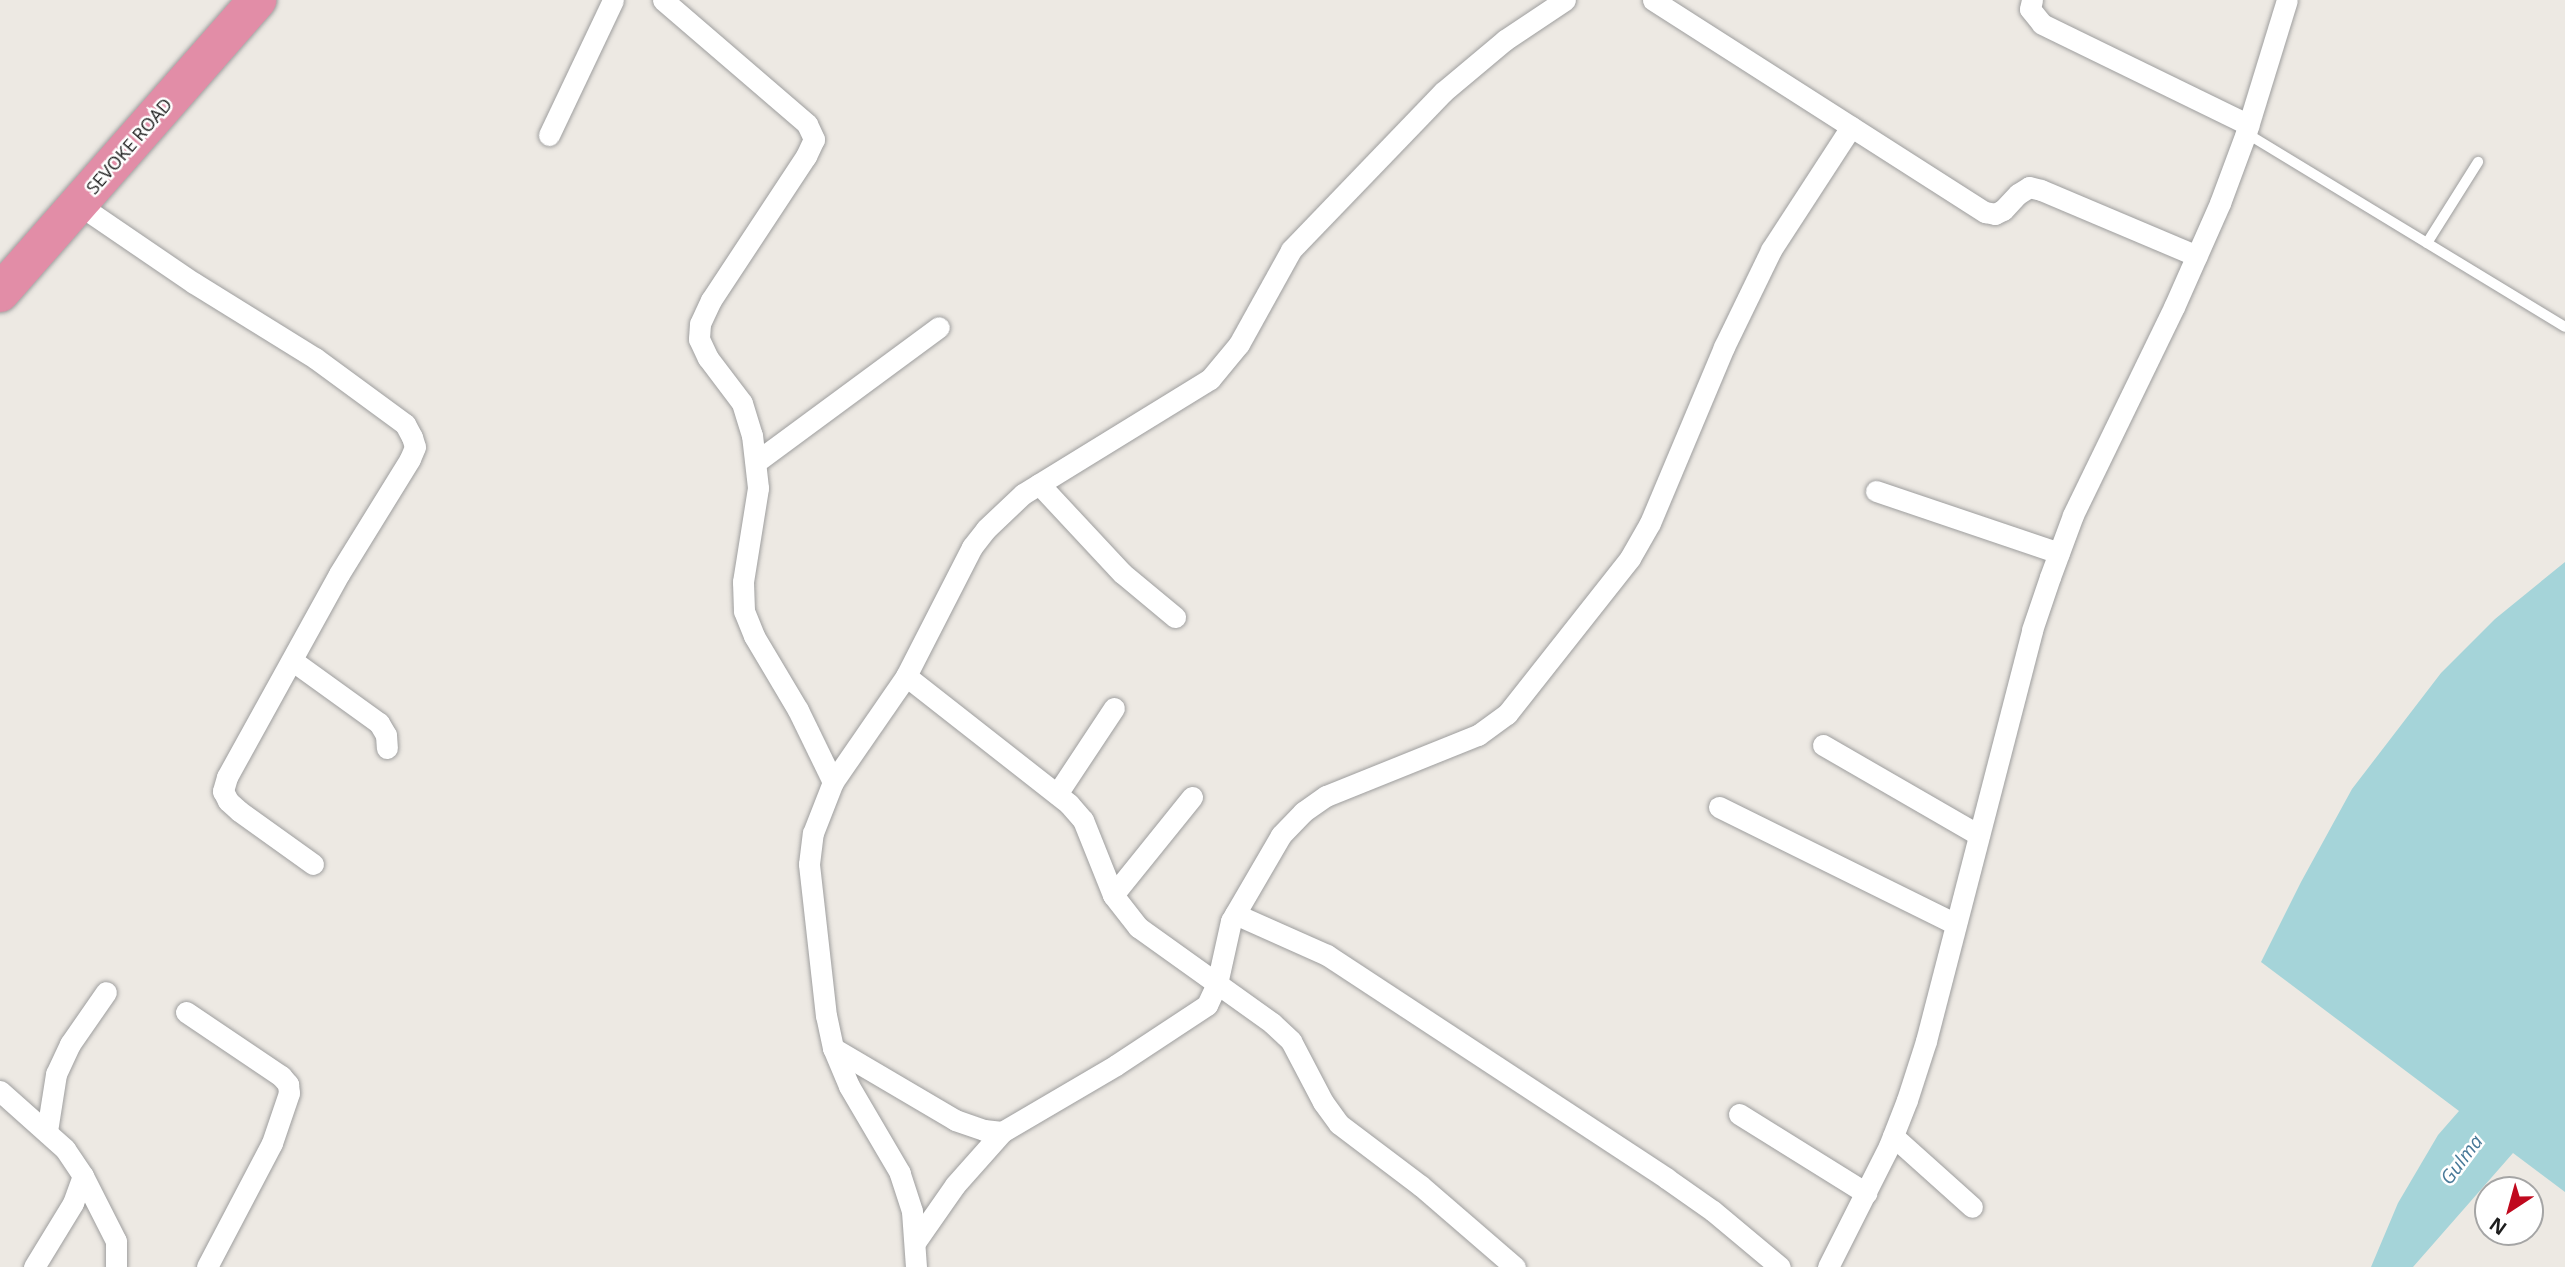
<!DOCTYPE html>
<html>
<head>
<meta charset="utf-8">
<style>
	body { margin:0 }
	#map { position:relative; width:2565px; height:1267px; overflow:hidden; background:#ede9e3; font-family:"Open Sans",sans-serif }
	div>[style] { position:absolute }
	[style*='--x'] { left:calc(var(--x)*1px); top:calc(var(--y)*1px); width:calc(var(--w)*1px); rotate:calc(var(--a)*1deg) }
	.water>* { inset:0; background:#a5d4d9 }
	.roads { filter:drop-shadow(0 0 2px #9e9e9e) drop-shadow(0 0 2px #9e9e9e) }
	.lane>* { height:10px; margin:-5px; padding:0 5px; transform-origin:5px; border-radius:5px; background:#fff }
	.street>* { height:21px; margin:-10.5px; padding:0 10.5px; transform-origin:10.5px; border-radius:10.5px; background:#fff }
	.highway>* { height:38px; margin:-19px; padding:0 19px; transform-origin:19px; border-radius:19px; background:#e28da7 }
	span { translate:-50% -50%; white-space:nowrap; text-align:center; line-height:1.15; -webkit-text-stroke:5px #fff; paint-order:stroke }
	.street-label { font-size:18px; color:#1d1d1d }
	.water-label { font-size:19px; color:#487998; font-style:italic }
	.north { position:absolute; left:2474px; top:1176px; width:70px; height:70px; box-sizing:border-box; background:#fff; border:2px solid #a5a5a5; border-radius:50%; rotate:216deg; font-size:19px; font-weight:700; line-height:28px; text-align:center; color:#1d1d1d }
	.north::after { content:''; display:block; margin:auto; width:24px; height:32px; background:#c0091e; clip-path:polygon(50% 0,100% 100%,50% 72%,0 100%) }
</style>
</head>
<body>
<div id="map">
	<div class="water">
		<div style="clip-path:polygon(2565px 562px,2565px 1192px,2513px 1153px,2413px 1267px,2371px 1267px,2398px 1203px,2438px 1135px,2459px 1111px,2261px 962px,2301px 882px,2352px 789px,2441px 673px,2495px 619px)"></div>
	</div>
	<div class="roads">
		<div class="lane">
			<div style="--x:2246;--y:133;--w:373;--a:31.3"></div>
			<div style="--x:2427;--y:243;--w:96;--a:-57.8"></div>
		</div>
		<div class="street">
			<div style="--x:663;--y:0;--w:190;--a:40.7"></div>
			<div style="--x:807;--y:124;--w:17;--a:65"></div>
			<div style="--x:814;--y:139;--w:19;--a:115"></div>
			<div style="--x:806;--y:156;--w:173;--a:123.4"></div>
			<div style="--x:711;--y:300;--w:26;--a:115"></div>
			<div style="--x:700;--y:324;--w:15;--a:94"></div>
			<div style="--x:699;--y:339;--w:21;--a:65"></div>
			<div style="--x:708;--y:358;--w:56;--a:52.9"></div>
			<div style="--x:742;--y:403;--w:34;--a:73"></div>
			<div style="--x:752;--y:435;--w:53;--a:83.5"></div>
			<div style="--x:758;--y:488;--w:95;--a:99.1"></div>
			<div style="--x:743;--y:582;--w:29;--a:88"></div>
			<div style="--x:744;--y:611;--w:27;--a:68"></div>
			<div style="--x:754;--y:636;--w:86;--a:59.3"></div>
			<div style="--x:798;--y:710;--w:80;--a:64.1"></div>
			<div style="--x:1653;--y:0;--w:394;--a:32.6"></div>
			<div style="--x:1985;--y:212;--w:10;--a:11"></div>
			<div style="--x:1995;--y:214;--w:9;--a:-27"></div>
			<div style="--x:2003;--y:210;--w:22;--a:-47"></div>
			<div style="--x:2018;--y:194;--w:13;--a:-32"></div>
			<div style="--x:2029;--y:187;--w:12;--a:14"></div>
			<div style="--x:2041;--y:190;--w:169;--a:22.9"></div>
			<div style="--x:2032;--y:0;--w:9;--a:103"></div>
			<div style="--x:2030;--y:9;--w:19;--a:51"></div>
			<div style="--x:2042;--y:24;--w:230;--a:26"></div>
			<div style="--x:549;--y:135;--w:149;--a:-64.6"></div>
			<div style="--x:78;--y:204;--w:140;--a:34.3"></div>
			<div style="--x:194;--y:283;--w:142;--a:31.8"></div>
			<div style="--x:315;--y:358;--w:112;--a:36.3"></div>
			<div style="--x:405;--y:424;--w:15;--a:62"></div>
			<div style="--x:412;--y:437;--w:10;--a:73"></div>
			<div style="--x:415;--y:447;--w:13;--a:113"></div>
			<div style="--x:410;--y:459;--w:135;--a:121.7"></div>
			<div style="--x:339;--y:574;--w:232;--a:118.9"></div>
			<div style="--x:227;--y:777;--w:15;--a:106"></div>
			<div style="--x:223;--y:791;--w:11;--a:63"></div>
			<div style="--x:228;--y:801;--w:15;--a:42"></div>
			<div style="--x:239;--y:811;--w:91;--a:35.6"></div>
			<div style="--x:756;--y:462;--w:227;--a:-36.4"></div>
			<div style="--x:1039;--y:484;--w:122;--a:47"></div>
			<div style="--x:1122;--y:573;--w:69;--a:39.7"></div>
			<div style="--x:1876;--y:491;--w:193;--a:18.7"></div>
			<div style="--x:293;--y:661;--w:106;--a:35.8"></div>
			<div style="--x:379;--y:723;--w:14;--a:60"></div>
			<div style="--x:386;--y:735;--w:13;--a:86"></div>
			<div style="--x:906;--y:676;--w:207;--a:38.1"></div>
			<div style="--x:1069;--y:804;--w:21;--a:49"></div>
			<div style="--x:1083;--y:820;--w:81;--a:68.2"></div>
			<div style="--x:1113;--y:895;--w:41;--a:52"></div>
			<div style="--x:1138;--y:927;--w:165;--a:35.6"></div>
			<div style="--x:1272;--y:1023;--w:26;--a:43"></div>
			<div style="--x:1291;--y:1041;--w:69;--a:62.3"></div>
			<div style="--x:1323;--y:1102;--w:27;--a:54"></div>
			<div style="--x:1339;--y:1124;--w:103;--a:37.1"></div>
			<div style="--x:1421;--y:1186;--w:124;--a:40.8"></div>
			<div style="--x:1823;--y:745;--w:180;--a:30"></div>
			<div style="--x:1057;--y:794;--w:103;--a:-56.5"></div>
			<div style="--x:1719;--y:807;--w:264;--a:26.3"></div>
			<div style="--x:1113;--y:895;--w:126;--a:-51.1"></div>
			<div style="--x:1235;--y:914;--w:101;--a:24"></div>
			<div style="--x:1327;--y:955;--w:406;--a:33.3"></div>
			<div style="--x:1666;--y:1178;--w:57;--a:35.1"></div>
			<div style="--x:1713;--y:1211;--w:87;--a:39.9"></div>
			<div style="--x:186;--y:1012;--w:115;--a:34"></div>
			<div style="--x:281;--y:1076;--w:11;--a:49"></div>
			<div style="--x:288;--y:1084;--w:9;--a:84"></div>
			<div style="--x:289;--y:1093;--w:53;--a:108.8"></div>
			<div style="--x:272;--y:1143;--w:140;--a:117.7"></div>
			<div style="--x:833;--y:1048;--w:142;--a:30.5"></div>
			<div style="--x:955;--y:1120;--w:31;--a:19"></div>
			<div style="--x:984;--y:1130;--w:18;--a:6"></div>
			<div style="--x:1002;--y:1132;--w:132;--a:-30.4"></div>
			<div style="--x:1116;--y:1065;--w:109;--a:-33.4"></div>
			<div style="--x:1207;--y:1005;--w:23;--a:-65"></div>
			<div style="--x:1217;--y:984;--w:65;--a:-77.5"></div>
			<div style="--x:1231;--y:921;--w:99;--a:-59.8"></div>
			<div style="--x:1281;--y:835;--w:32;--a:-46"></div>
			<div style="--x:1303;--y:812;--w:28;--a:-35"></div>
			<div style="--x:1326;--y:796;--w:164;--a:-21.9"></div>
			<div style="--x:1478;--y:735;--w:36;--a:-36"></div>
			<div style="--x:1507;--y:714;--w:199;--a:-51.7"></div>
			<div style="--x:1630;--y:558;--w:40;--a:-60.3"></div>
			<div style="--x:1650;--y:523;--w:191;--a:-67.2"></div>
			<div style="--x:1724;--y:347;--w:108;--a:-64.1"></div>
			<div style="--x:1771;--y:250;--w:147;--a:-57"></div>
			<div style="--x:0;--y:1091;--w:87;--a:41.7"></div>
			<div style="--x:65;--y:1149;--w:32;--a:56"></div>
			<div style="--x:83;--y:1176;--w:73;--a:63.1"></div>
			<div style="--x:116;--y:1241;--w:26;--a:90"></div>
			<div style="--x:1739;--y:1114;--w:150;--a:31.9"></div>
			<div style="--x:47;--y:1131;--w:58;--a:-81"></div>
			<div style="--x:56;--y:1074;--w:33;--a:-65"></div>
			<div style="--x:70;--y:1044;--w:63;--a:-55.3"></div>
			<div style="--x:1893;--y:1136;--w:106;--a:41.9"></div>
			<div style="--x:916;--y:1241;--w:68;--a:-55.1"></div>
			<div style="--x:955;--y:1185;--w:71;--a:-48.4"></div>
			<div style="--x:34;--y:1267;--w:75;--a:-58.6"></div>
			<div style="--x:73;--y:1203;--w:29;--a:-70"></div>
			<div style="--x:916;--y:1267;--w:56;--a:-94.1"></div>
			<div style="--x:912;--y:1211;--w:40;--a:-108"></div>
			<div style="--x:900;--y:1173;--w:101;--a:-120.4"></div>
			<div style="--x:849;--y:1086;--w:41;--a:-112.8"></div>
			<div style="--x:833;--y:1048;--w:33;--a:-102"></div>
			<div style="--x:826;--y:1016;--w:153;--a:-96.4"></div>
			<div style="--x:809;--y:864;--w:31;--a:-83"></div>
			<div style="--x:813;--y:833;--w:55;--a:-68.6"></div>
			<div style="--x:833;--y:782;--w:129;--a:-55.4"></div>
			<div style="--x:906;--y:676;--w:145;--a:-62.9"></div>
			<div style="--x:972;--y:547;--w:23;--a:-52"></div>
			<div style="--x:986;--y:529;--w:51;--a:-43.4"></div>
			<div style="--x:1023;--y:494;--w:220;--a:-31.6"></div>
			<div style="--x:1210;--y:379;--w:45;--a:-50.4"></div>
			<div style="--x:1239;--y:344;--w:107;--a:-61"></div>
			<div style="--x:1291;--y:250;--w:219;--a:-46.1"></div>
			<div style="--x:1443;--y:92;--w:81;--a:-40"></div>
			<div style="--x:1505;--y:40;--w:72;--a:-33.7"></div>
			<div style="--x:1828;--y:1267;--w:136;--a:-63.2"></div>
			<div style="--x:1889;--y:1146;--w:49;--a:-68.6"></div>
			<div style="--x:1907;--y:1100;--w:62;--a:-72.1"></div>
			<div style="--x:1926;--y:1041;--w:424;--a:-75.5"></div>
			<div style="--x:2032;--y:630;--w:56;--a:-71.2"></div>
			<div style="--x:2050;--y:577;--w:66;--a:-69.6"></div>
			<div style="--x:2073;--y:515;--w:231;--a:-64.1"></div>
			<div style="--x:2174;--y:307;--w:114;--a:-66.1"></div>
			<div style="--x:2220;--y:203;--w:75;--a:-69.6"></div>
			<div style="--x:2246;--y:133;--w:139;--a:-72.9"></div>
		</div>
		<div class="highway">
			<div style="--x:0;--y:293;--w:390;--a:-48.7"></div>
		</div>
	</div>
	<div class="street-label">
		<span style="left:129px;top:146px;rotate:-49deg">SEVOKE ROAD</span>
	</div>
	<div class="water-label">
		<span style="left:2462px;top:1160px;rotate:-53deg">Gulma</span>
	</div>
	<div class="north">N</div>
</div>
</body>
</html>
